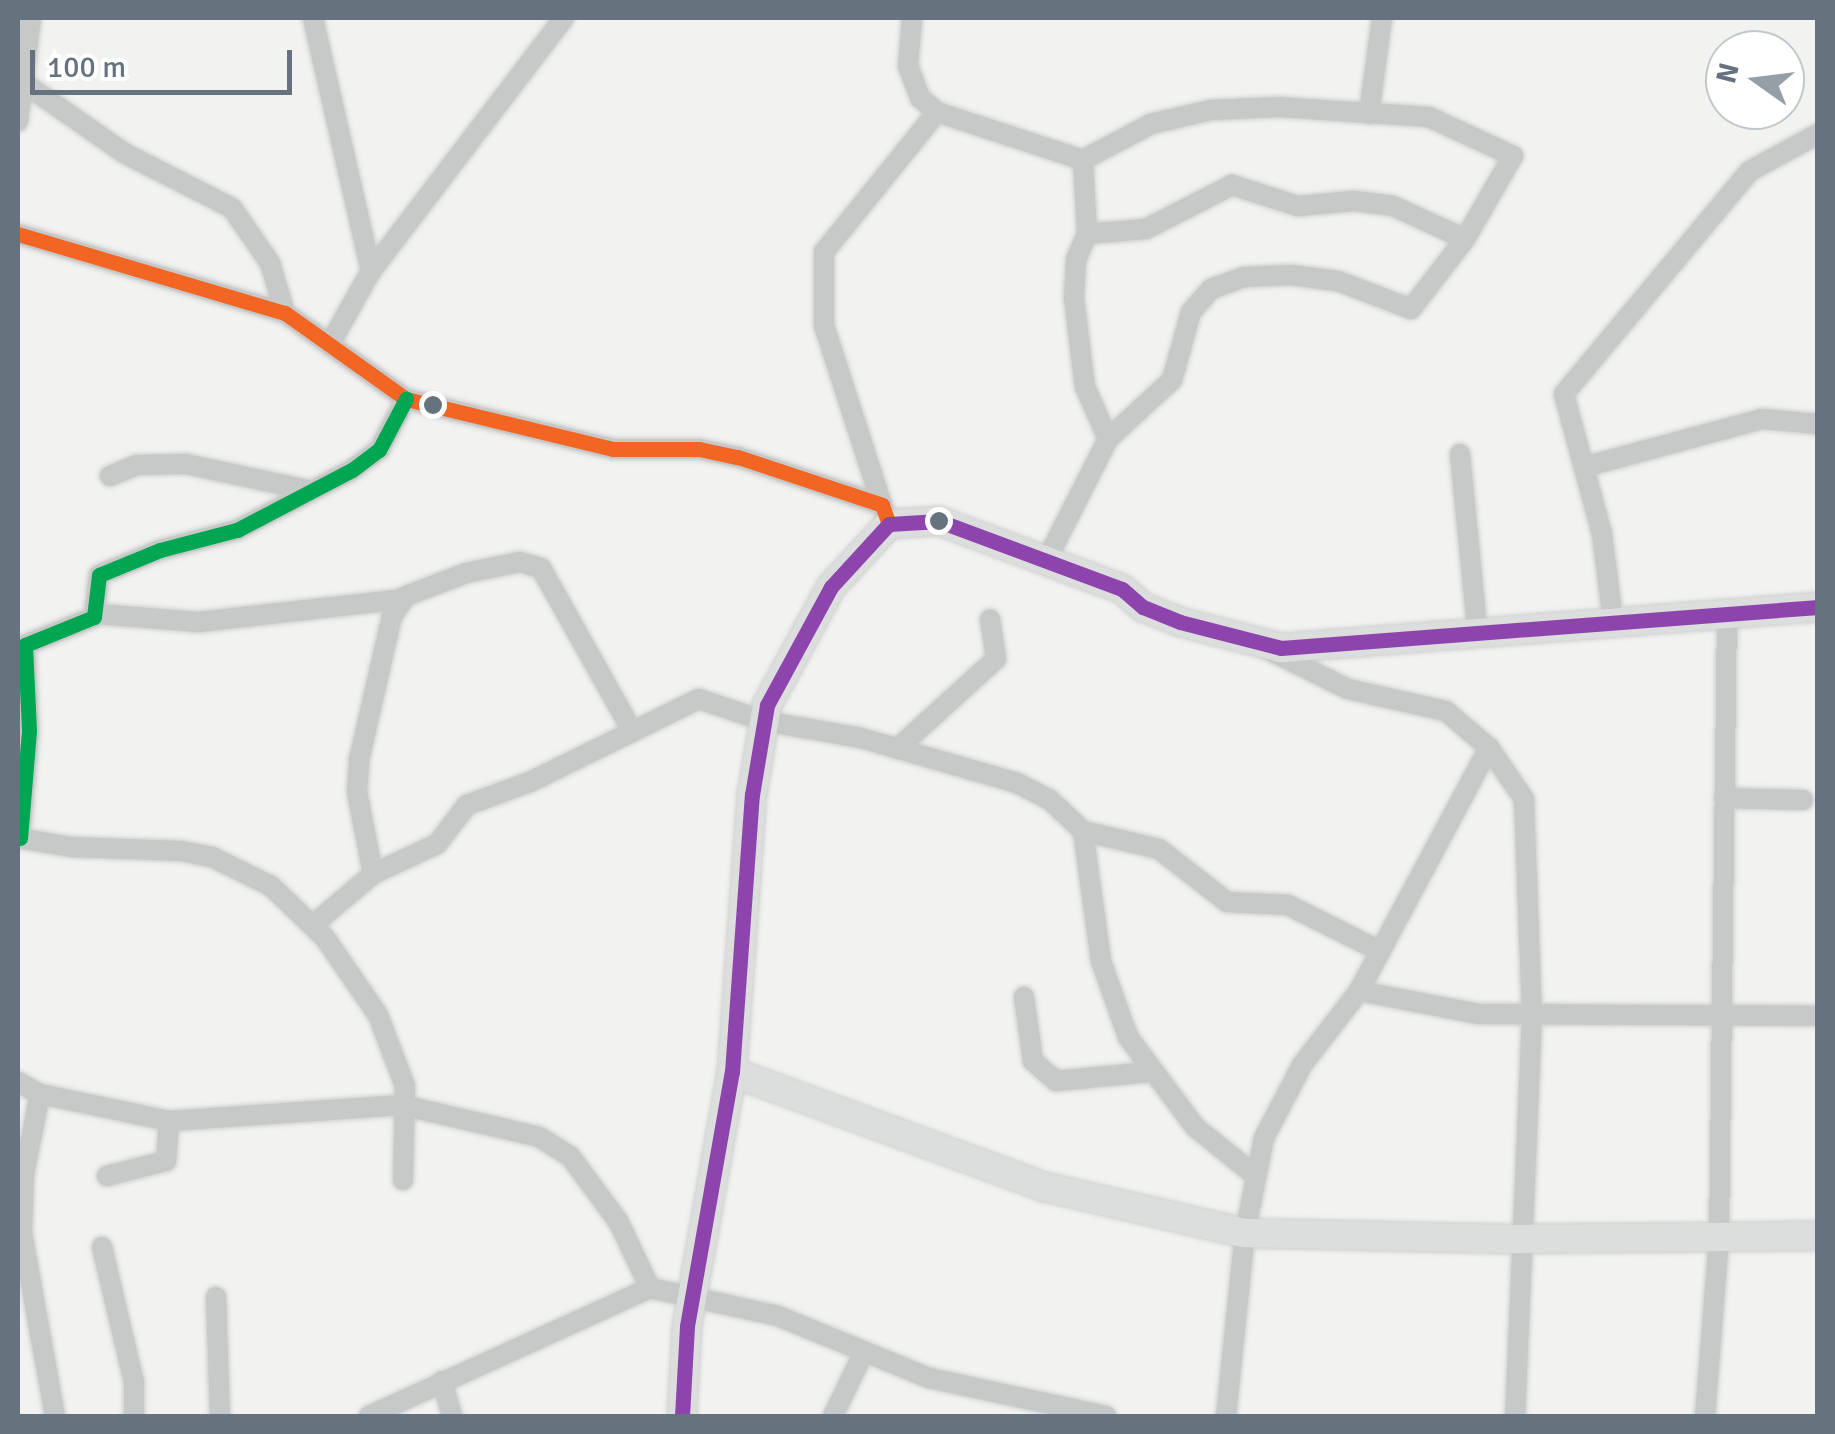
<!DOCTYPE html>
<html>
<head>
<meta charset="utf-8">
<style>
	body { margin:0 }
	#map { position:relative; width:1835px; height:1434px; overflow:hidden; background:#f2f2f1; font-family:Signika,sans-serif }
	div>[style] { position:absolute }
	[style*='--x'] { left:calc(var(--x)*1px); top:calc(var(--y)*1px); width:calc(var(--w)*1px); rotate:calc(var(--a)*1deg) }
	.roads { filter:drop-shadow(0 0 2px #cecfcf) drop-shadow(0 0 2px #cecfcf) }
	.street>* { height:20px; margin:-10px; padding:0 10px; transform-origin:10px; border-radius:10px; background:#c7c8c8 }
	.secondary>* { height:28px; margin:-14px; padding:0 14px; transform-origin:14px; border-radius:14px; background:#dcdddd }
	.bus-1>* { height:15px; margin:-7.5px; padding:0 7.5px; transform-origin:7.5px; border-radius:7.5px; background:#f26522 }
	.bus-2>* { height:15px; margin:-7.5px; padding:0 7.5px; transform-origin:7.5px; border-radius:7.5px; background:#00a651 }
	.bus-3>* { height:15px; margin:-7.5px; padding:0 7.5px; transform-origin:7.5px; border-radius:7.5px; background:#8e44ad }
	.dots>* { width:28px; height:28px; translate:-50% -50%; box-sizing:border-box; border:5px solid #fff; border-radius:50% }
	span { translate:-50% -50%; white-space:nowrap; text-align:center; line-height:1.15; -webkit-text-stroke:10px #fff; paint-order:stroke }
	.frame { position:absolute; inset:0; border:20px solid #66727d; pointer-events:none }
	.north { position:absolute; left:1705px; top:30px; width:100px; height:100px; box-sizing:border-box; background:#fff; border:2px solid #c2c7cb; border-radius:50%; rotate:284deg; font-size:28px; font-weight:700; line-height:40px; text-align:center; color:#66727d }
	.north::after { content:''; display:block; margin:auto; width:35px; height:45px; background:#979fa6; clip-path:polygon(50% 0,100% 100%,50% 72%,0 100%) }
	.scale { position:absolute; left:30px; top:50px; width:262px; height:45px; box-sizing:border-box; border:5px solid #66727d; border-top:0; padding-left:12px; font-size:30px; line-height:35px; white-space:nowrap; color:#66727d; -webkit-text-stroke:8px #fff; paint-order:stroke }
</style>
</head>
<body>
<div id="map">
	<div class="roads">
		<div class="street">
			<div style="--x:313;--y:18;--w:260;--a:77.1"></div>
			<div style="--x:912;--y:18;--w:48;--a:94.8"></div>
			<div style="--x:908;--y:66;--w:34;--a:69"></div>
			<div style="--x:920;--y:98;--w:22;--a:39"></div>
			<div style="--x:937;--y:112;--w:154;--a:18.2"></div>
			<div style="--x:18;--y:79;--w:129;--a:34.9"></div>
			<div style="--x:124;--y:153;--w:121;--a:27"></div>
			<div style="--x:232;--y:208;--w:67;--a:55.4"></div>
			<div style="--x:270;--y:263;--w:52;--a:73.3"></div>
			<div style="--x:1369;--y:114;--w:97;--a:-82.3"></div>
			<div style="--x:18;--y:121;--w:104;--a:-82.8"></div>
			<div style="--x:1083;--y:160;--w:74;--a:86.9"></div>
			<div style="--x:1087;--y:234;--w:28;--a:113"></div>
			<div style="--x:1076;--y:260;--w:38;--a:93"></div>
			<div style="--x:1074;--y:298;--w:90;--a:83"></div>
			<div style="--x:1085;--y:387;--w:57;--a:66.1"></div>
			<div style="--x:18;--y:234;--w:278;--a:16.5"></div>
			<div style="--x:285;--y:313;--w:148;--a:35.4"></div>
			<div style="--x:406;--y:399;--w:213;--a:13.6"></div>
			<div style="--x:613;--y:449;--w:86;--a:0"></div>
			<div style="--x:699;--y:449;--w:40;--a:12"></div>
			<div style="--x:738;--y:457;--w:152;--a:18.4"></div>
			<div style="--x:882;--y:505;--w:20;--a:70"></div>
			<div style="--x:1087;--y:234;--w:59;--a:-4.8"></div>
			<div style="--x:1146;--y:229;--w:97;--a:-27.1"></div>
			<div style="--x:1232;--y:185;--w:69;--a:17.7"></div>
			<div style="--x:1298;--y:206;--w:56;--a:-5.1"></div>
			<div style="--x:1354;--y:201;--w:39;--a:7"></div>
			<div style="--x:1393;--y:206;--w:79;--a:24.6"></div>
			<div style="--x:331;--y:342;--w:81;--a:-60.6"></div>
			<div style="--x:371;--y:271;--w:318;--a:-52.7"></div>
			<div style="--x:1460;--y:454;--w:165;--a:84.4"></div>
			<div style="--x:1584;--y:467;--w:184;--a:-15.1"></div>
			<div style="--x:1762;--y:419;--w:56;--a:5.1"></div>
			<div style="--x:110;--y:476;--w:29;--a:-22"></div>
			<div style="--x:137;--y:465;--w:49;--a:-1.2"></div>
			<div style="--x:186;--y:464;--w:124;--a:12.1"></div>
			<div style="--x:882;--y:505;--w:189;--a:-107.9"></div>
			<div style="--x:824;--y:325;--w:73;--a:-90"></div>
			<div style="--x:824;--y:252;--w:180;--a:-51.1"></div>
			<div style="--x:1046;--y:561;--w:137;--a:-63.1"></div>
			<div style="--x:1108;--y:439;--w:87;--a:-42.7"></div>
			<div style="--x:1172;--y:380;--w:71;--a:-74.4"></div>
			<div style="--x:1191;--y:312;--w:30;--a:-49"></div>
			<div style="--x:1211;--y:289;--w:35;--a:-20"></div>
			<div style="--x:1244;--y:277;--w:47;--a:-2.4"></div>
			<div style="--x:1291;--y:275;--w:47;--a:7.3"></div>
			<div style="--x:1338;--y:281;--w:78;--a:21"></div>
			<div style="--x:1411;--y:309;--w:88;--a:-52.4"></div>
			<div style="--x:1465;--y:239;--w:96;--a:-60"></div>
			<div style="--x:1513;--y:156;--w:93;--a:-155.1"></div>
			<div style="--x:1429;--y:117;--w:149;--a:-176.2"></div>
			<div style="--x:1280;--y:107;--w:69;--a:177.5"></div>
			<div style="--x:1211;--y:110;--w:62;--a:166.9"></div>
			<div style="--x:1151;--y:124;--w:77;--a:152.1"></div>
			<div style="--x:1611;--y:605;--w:72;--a:-97.2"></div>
			<div style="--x:1602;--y:534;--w:145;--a:-105.2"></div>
			<div style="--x:1564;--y:394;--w:290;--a:-50.2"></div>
			<div style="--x:1750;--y:171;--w:77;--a:-28.6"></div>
			<div style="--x:97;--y:614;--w:102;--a:4.5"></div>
			<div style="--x:199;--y:622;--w:205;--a:-6.4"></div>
			<div style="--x:1265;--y:648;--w:93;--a:26.3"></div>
			<div style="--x:1348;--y:689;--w:100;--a:12.7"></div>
			<div style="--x:1446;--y:711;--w:57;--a:40.7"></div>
			<div style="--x:1489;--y:748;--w:62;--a:55.5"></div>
			<div style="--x:1524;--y:799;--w:215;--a:87.9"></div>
			<div style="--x:1532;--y:1014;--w:402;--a:92.4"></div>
			<div style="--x:897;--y:749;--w:134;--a:-42.3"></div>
			<div style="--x:996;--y:659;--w:40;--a:-98.5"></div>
			<div style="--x:1724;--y:798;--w:79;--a:1.5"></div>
			<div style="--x:1083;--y:831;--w:131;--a:82.1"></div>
			<div style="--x:1101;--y:961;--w:81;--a:70.4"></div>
			<div style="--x:1128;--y:1037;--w:112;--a:53.3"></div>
			<div style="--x:1195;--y:1127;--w:78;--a:38.8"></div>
			<div style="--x:18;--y:838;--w:54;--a:9.6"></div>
			<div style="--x:71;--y:847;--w:110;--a:2.1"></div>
			<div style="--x:181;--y:851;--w:32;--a:11"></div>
			<div style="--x:212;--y:857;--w:66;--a:26.2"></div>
			<div style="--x:271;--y:886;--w:75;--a:43.9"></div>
			<div style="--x:325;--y:938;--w:93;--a:55.5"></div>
			<div style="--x:378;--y:1015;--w:76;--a:69.2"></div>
			<div style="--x:405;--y:1086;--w:94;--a:91.2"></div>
			<div style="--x:20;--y:838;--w:108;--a:-85.2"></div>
			<div style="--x:29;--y:730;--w:85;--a:-92.7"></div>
			<div style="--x:25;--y:645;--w:74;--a:-22.1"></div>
			<div style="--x:94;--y:617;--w:42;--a:-83.2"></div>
			<div style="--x:99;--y:575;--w:66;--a:-22.3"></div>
			<div style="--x:160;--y:550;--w:80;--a:-14.6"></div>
			<div style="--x:237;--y:530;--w:130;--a:-27.6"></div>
			<div style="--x:352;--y:470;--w:34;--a:-37"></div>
			<div style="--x:379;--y:450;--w:58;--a:-62.1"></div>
			<div style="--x:373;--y:874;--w:84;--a:-101"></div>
			<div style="--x:357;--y:792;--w:32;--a:-86"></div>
			<div style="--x:359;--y:760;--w:148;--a:-77.1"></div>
			<div style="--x:392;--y:616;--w:24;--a:-55"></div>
			<div style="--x:406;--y:596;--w:64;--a:-21"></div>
			<div style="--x:466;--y:573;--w:55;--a:-11.5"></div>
			<div style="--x:520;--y:562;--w:22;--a:16"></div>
			<div style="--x:541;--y:568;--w:187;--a:60.8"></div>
			<div style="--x:313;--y:925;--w:79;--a:-40.4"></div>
			<div style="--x:373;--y:874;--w:71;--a:-25.1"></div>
			<div style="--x:437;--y:844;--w:49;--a:-52.4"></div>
			<div style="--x:467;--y:805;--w:67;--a:-20.1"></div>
			<div style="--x:530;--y:782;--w:188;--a:-26.2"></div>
			<div style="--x:699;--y:699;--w:69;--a:18.7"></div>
			<div style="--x:764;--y:721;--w:98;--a:9.9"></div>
			<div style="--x:861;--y:738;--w:162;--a:16.1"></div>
			<div style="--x:1017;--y:783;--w:36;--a:27"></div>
			<div style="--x:1049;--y:799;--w:47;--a:43.3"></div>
			<div style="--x:1083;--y:831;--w:78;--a:13.3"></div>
			<div style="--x:1159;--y:849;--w:86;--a:37.9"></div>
			<div style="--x:1227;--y:902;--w:61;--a:2.8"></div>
			<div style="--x:1288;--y:905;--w:103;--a:26.6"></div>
			<div style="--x:1359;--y:991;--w:121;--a:10.9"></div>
			<div style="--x:1478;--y:1014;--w:340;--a:0.3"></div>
			<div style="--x:1024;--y:997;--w:65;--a:82"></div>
			<div style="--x:1033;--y:1061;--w:30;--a:41"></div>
			<div style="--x:1056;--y:1081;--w:94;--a:-5.5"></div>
			<div style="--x:18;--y:1082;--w:25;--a:29"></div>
			<div style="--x:40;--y:1094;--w:132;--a:11.8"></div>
			<div style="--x:169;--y:1121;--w:234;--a:-3.9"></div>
			<div style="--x:402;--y:1105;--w:141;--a:13.1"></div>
			<div style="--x:539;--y:1137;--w:36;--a:32"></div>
			<div style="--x:570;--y:1156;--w:81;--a:53.6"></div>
			<div style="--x:618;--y:1221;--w:74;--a:64.5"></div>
			<div style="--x:40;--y:1094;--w:82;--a:101.3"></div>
			<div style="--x:24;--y:1174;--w:59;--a:91.9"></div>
			<div style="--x:22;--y:1233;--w:186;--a:79.8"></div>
			<div style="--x:107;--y:1176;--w:61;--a:-14.3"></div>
			<div style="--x:166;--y:1161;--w:40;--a:-85.7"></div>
			<div style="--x:102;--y:1247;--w:139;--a:76.7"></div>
			<div style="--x:134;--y:1382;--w:34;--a:90"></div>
			<div style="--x:216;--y:1297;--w:119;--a:88.1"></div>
			<div style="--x:442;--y:1381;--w:36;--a:74"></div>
			<div style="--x:369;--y:1416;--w:309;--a:-24.5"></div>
			<div style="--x:650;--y:1288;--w:131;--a:12.3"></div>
			<div style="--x:778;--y:1316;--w:163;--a:22.3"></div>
			<div style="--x:929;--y:1378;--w:181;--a:12.1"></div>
			<div style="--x:833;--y:1416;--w:69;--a:-64.2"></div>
			<div style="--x:1226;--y:1416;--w:184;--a:-84.1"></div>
			<div style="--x:1245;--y:1233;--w:97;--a:-78.7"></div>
			<div style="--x:1264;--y:1138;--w:82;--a:-62.5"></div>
			<div style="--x:1302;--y:1065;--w:93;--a:-52.4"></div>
			<div style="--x:1359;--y:991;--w:276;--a:-61.9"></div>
			<div style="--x:1705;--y:1416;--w:178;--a:-85.5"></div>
			<div style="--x:1719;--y:1239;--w:627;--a:-89.27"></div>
		</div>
		<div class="secondary">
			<div style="--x:732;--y:1072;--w:333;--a:20.2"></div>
			<div style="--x:1045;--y:1187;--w:205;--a:13"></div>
			<div style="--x:1245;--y:1233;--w:274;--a:1.3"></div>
			<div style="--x:1519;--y:1239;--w:299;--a:-0.6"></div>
			<div style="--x:682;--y:1416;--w:90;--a:-86.8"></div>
			<div style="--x:687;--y:1326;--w:258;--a:-80"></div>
			<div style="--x:732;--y:1072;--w:278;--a:-85.9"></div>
			<div style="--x:752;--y:795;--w:91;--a:-80.5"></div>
			<div style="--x:767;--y:705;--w:134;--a:-61.5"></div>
			<div style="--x:831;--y:587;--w:86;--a:-47.4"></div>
			<div style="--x:889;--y:524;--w:50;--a:-3.4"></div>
			<div style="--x:939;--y:521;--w:195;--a:20.4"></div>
			<div style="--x:1122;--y:589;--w:28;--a:41"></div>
			<div style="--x:1143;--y:607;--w:40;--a:22"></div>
			<div style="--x:1180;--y:622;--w:104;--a:14.4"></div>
			<div style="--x:1281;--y:648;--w:539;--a:-4.37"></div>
		</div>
	</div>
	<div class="bus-1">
		<div style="--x:18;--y:234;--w:278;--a:16.5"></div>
		<div style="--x:285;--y:313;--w:148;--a:35.4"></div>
		<div style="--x:406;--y:399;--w:213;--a:13.6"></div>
		<div style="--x:613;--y:449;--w:86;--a:0"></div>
		<div style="--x:699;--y:449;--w:40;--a:12"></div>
		<div style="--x:738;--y:457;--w:152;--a:18.4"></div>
		<div style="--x:882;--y:505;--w:20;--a:70"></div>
	</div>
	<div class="bus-2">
		<div style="--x:20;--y:838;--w:108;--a:-85.2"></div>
		<div style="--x:29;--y:730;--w:85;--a:-92.7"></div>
		<div style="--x:25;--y:645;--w:74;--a:-22.1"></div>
		<div style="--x:94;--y:617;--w:42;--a:-83.2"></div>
		<div style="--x:99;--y:575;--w:66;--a:-22.3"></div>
		<div style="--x:160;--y:550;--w:80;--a:-14.6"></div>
		<div style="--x:237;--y:530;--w:130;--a:-27.6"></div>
		<div style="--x:352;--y:470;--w:34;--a:-37"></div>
		<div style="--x:379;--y:450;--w:58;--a:-62.1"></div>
	</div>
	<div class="bus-3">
		<div style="--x:682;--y:1416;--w:90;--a:-86.8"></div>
		<div style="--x:687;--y:1326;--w:258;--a:-80"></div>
		<div style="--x:732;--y:1072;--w:278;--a:-85.9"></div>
		<div style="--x:752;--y:795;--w:91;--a:-80.5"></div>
		<div style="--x:767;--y:705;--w:134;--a:-61.5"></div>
		<div style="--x:831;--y:587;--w:86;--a:-47.4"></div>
		<div style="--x:889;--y:524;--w:50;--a:-3.4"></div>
		<div style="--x:939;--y:521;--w:195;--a:20.4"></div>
		<div style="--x:1122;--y:589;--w:28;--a:41"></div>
		<div style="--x:1143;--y:607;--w:40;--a:22"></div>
		<div style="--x:1180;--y:622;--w:104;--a:14.4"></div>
		<div style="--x:1281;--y:648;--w:539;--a:-4.37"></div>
	</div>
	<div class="dots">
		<div style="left:433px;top:405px;background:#66727d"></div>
		<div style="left:939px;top:521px;background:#66727d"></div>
	</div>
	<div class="frame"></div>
	<div class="north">N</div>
	<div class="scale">100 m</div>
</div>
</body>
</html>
